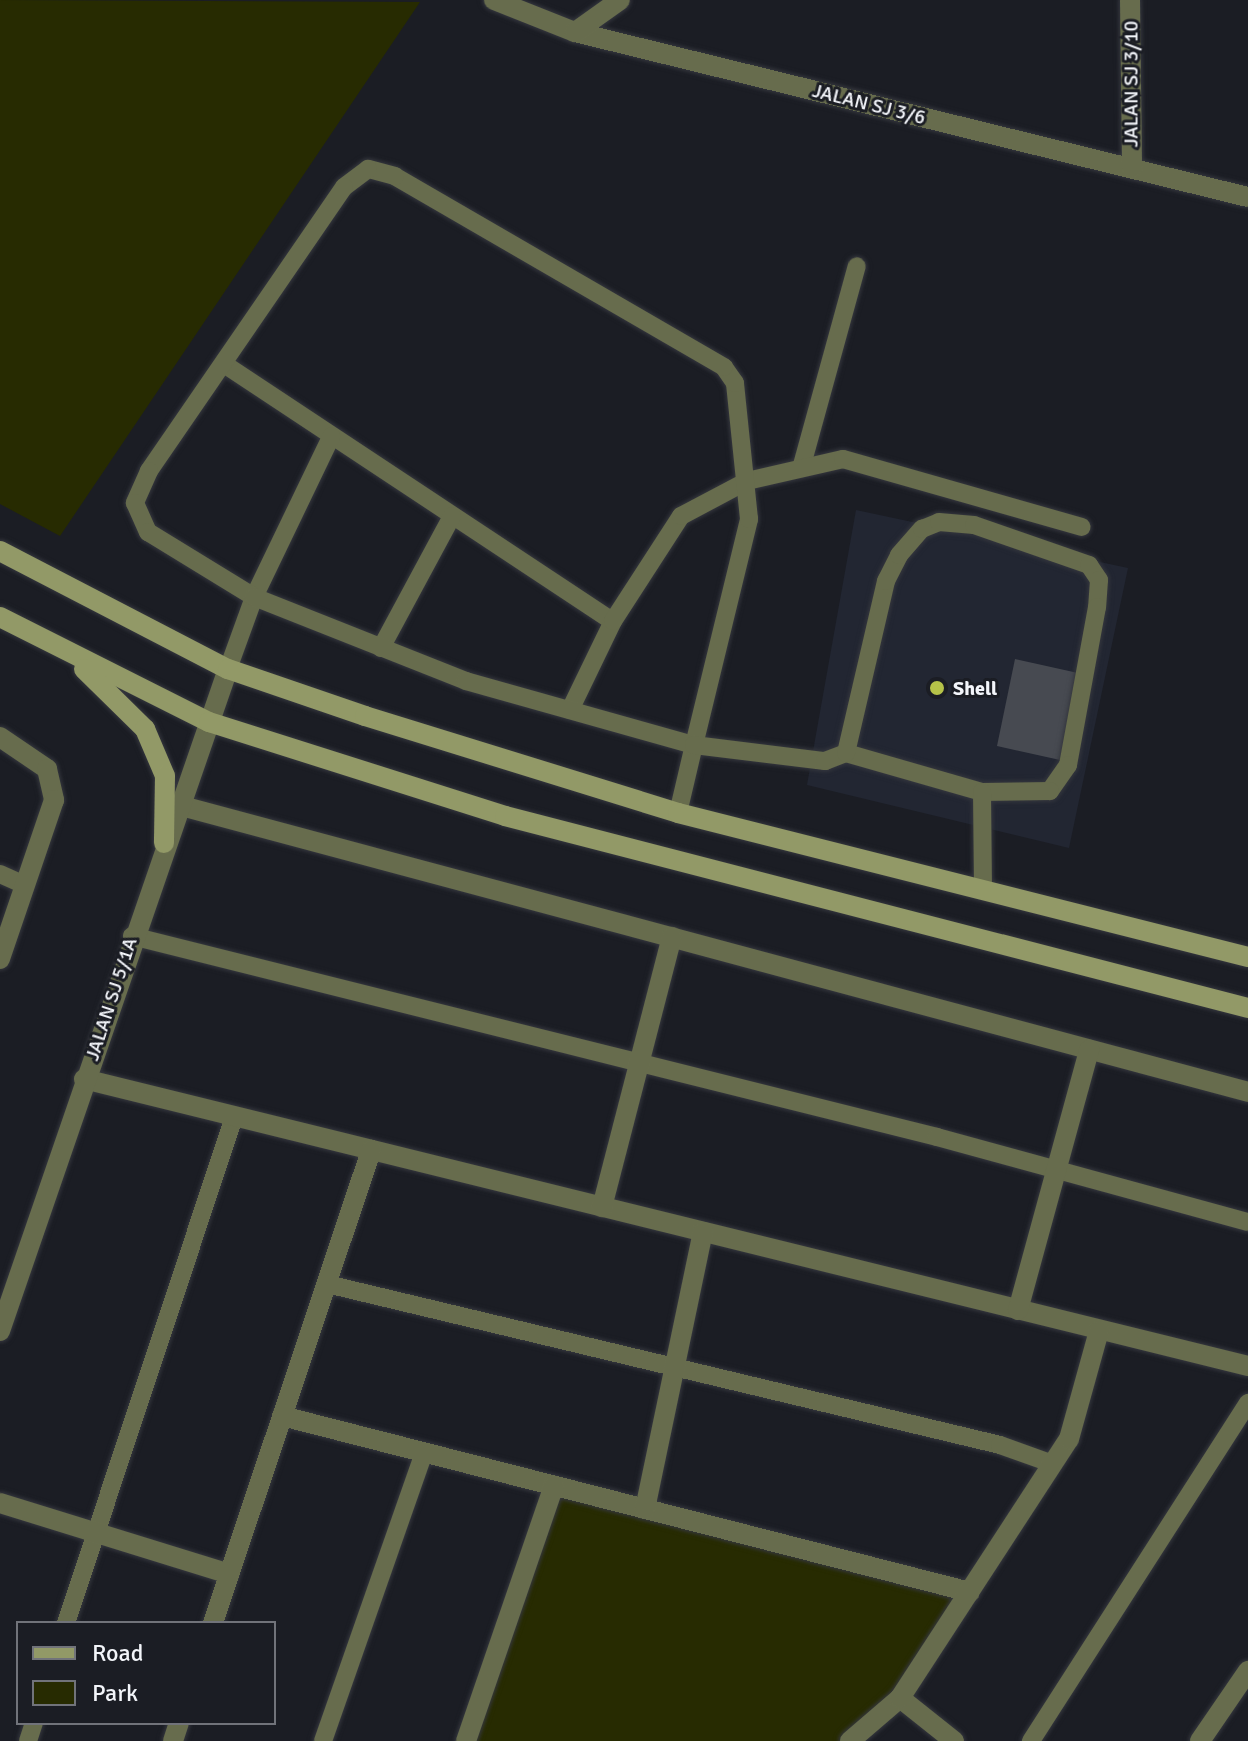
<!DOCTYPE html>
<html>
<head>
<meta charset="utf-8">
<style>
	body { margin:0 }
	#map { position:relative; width:1248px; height:1741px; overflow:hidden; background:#1b1d24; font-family:Signika,sans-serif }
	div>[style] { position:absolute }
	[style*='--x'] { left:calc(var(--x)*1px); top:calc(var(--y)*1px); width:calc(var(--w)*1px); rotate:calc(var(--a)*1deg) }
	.built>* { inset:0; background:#222632 }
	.green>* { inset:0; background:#272b01 }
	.building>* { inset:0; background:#474a51 }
	.roads { filter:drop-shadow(0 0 2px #35373e) drop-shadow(0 0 2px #35373e) }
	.lane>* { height:18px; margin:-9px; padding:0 9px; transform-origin:9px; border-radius:9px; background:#676c4d }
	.street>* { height:20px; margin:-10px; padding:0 10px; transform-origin:10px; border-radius:10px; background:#676c4d }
	.secondary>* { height:20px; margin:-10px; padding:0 10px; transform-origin:10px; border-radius:10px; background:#929967 }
	.dots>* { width:22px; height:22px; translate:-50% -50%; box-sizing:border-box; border:4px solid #1b1d24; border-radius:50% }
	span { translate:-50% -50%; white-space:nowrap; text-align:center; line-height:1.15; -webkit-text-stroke:6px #1b1d24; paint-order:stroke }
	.street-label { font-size:20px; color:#f3f5fa }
	.poi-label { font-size:20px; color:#f3f5fa; font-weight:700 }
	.left { translate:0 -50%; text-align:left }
	.legend { position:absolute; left:16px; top:1621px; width:260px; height:104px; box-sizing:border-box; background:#1b1d24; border:2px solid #71737a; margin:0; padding:10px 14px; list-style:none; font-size:24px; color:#f3f5fa }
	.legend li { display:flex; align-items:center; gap:16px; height:40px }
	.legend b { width:40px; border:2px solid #71737a }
</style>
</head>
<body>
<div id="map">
	<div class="built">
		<div style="clip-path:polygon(856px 510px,1128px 568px,1069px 848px,807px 785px)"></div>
	</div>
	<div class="green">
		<div style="clip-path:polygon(0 0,420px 2px,60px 536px,0 504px)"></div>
		<div style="clip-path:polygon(557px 1491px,963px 1595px,898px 1696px,845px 1741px,471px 1741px)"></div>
	</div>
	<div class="building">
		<div style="clip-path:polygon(1015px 659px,1078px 673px,1060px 760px,997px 746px)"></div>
	</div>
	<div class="roads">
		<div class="lane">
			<div style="--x:224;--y:364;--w:466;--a:33.5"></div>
			<div style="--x:802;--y:465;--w:206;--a:-74.6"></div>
			<div style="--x:381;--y:648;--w:150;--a:-61.7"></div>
			<div style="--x:228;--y:669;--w:77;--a:-70.1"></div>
			<div style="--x:254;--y:597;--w:178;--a:-64.3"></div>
			<div style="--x:570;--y:710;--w:99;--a:-64.2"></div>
			<div style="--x:613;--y:621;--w:125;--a:-57.1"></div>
			<div style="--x:681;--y:516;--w:75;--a:-27.9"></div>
			<div style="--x:747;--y:481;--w:98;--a:-12.9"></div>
			<div style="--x:843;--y:459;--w:248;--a:15.9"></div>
			<div style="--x:846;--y:753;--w:141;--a:16"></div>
			<div style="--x:678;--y:813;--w:70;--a:-76.8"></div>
			<div style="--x:694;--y:745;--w:233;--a:-76.3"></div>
			<div style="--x:749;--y:519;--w:137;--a:-95.9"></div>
			<div style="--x:735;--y:383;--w:19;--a:-125"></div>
			<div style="--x:724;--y:367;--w:380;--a:-149.9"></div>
			<div style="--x:395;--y:176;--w:28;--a:-165"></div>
			<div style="--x:368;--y:169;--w:30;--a:143"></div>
			<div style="--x:344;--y:187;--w:345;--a:124.5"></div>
			<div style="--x:149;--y:471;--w:35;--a:114"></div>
			<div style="--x:135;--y:503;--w:32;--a:66"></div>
			<div style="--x:148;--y:532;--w:124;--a:31.5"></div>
			<div style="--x:254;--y:597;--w:228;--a:21.6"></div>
			<div style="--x:466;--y:681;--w:237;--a:15.7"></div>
			<div style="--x:694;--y:745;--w:132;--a:7"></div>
			<div style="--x:825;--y:761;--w:22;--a:-21"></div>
			<div style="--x:846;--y:753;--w:177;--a:-76.9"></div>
			<div style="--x:886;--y:581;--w:29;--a:-63"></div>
			<div style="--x:899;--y:555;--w:35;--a:-49"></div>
			<div style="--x:922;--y:529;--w:18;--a:-22"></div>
			<div style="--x:939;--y:522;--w:35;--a:5"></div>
			<div style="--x:974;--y:525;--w:122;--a:19.2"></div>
			<div style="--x:1089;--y:565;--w:18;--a:56"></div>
			<div style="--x:1099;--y:580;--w:27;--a:94"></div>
			<div style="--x:1097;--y:607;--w:161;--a:100.4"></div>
			<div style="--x:1068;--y:765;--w:32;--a:125"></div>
			<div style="--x:1050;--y:791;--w:68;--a:179.2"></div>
			<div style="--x:982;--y:792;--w:98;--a:89.4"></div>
			<div style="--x:0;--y:874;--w:27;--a:24"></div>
			<div style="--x:132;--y:936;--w:830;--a:14.02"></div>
			<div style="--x:937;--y:1137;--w:322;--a:15.3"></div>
			<div style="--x:327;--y:1284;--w:692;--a:13.45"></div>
			<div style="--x:1000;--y:1445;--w:56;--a:19.7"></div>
			<div style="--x:66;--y:1623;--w:530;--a:-71.63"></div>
			<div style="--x:28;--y:1741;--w:19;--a:-72"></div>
			<div style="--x:323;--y:1741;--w:305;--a:-70.7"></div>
			<div style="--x:1031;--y:1741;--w:402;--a:-57.3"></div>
		</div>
		<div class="street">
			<div style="--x:494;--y:0;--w:87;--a:21.6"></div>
			<div style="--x:575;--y:32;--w:693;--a:13.78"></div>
			<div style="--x:1130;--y:0;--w:168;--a:89.3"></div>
			<div style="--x:575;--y:32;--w:55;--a:-35.4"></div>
			<div style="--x:0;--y:737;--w:57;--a:34.2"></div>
			<div style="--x:47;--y:769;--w:32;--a:77"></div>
			<div style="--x:54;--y:800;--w:168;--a:108.8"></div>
			<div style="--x:178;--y:805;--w:1108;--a:15.01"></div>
			<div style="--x:84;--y:1079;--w:1199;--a:13.85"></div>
			<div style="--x:602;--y:1207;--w:279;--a:-75.5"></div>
			<div style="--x:1018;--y:1310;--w:270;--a:-74.7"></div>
			<div style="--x:0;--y:1331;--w:700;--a:-71"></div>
			<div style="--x:282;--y:1416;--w:710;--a:14.35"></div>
			<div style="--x:0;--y:1503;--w:240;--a:17.2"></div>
			<div style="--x:645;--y:1509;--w:283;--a:-78.2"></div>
			<div style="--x:213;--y:1623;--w:499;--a:-71.5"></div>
			<div style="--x:900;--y:1698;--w:69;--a:38.5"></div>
			<div style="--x:173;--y:1741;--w:19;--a:-72"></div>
			<div style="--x:466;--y:1741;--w:270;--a:-71"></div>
			<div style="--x:850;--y:1741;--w:66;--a:-40.7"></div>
			<div style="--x:900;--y:1698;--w:309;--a:-56.9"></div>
			<div style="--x:1069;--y:1439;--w:112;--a:-74.5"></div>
			<div style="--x:1200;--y:1741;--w:85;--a:-55.6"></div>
		</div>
		<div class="secondary">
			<div style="--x:0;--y:551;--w:257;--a:27.4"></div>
			<div style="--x:228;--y:669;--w:145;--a:18.9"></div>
			<div style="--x:365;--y:716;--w:328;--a:17.2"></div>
			<div style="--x:678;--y:813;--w:588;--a:14.18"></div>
			<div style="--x:0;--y:617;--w:234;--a:26.7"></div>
			<div style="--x:209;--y:722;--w:311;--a:17.6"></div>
			<div style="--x:505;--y:816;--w:767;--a:14.49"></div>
			<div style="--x:84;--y:669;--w:86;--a:44.5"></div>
			<div style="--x:145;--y:729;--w:51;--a:66.9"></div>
			<div style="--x:165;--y:776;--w:67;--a:90.9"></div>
		</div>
	</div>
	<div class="dots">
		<div style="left:937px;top:688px;background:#b5c249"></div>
	</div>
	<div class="street-label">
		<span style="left:1131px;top:84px;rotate:-90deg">JALAN SJ 3/10</span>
		<span style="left:869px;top:104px;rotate:14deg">JALAN SJ 3/6</span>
		<span style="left:111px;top:999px;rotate:-72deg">JALAN SJ 5/1A</span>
	</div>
	<div class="poi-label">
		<span class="left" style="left:953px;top:688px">Shell</span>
	</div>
	<ul class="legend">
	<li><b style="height:10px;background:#929967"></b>Road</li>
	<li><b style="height:22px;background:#272b01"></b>Park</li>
	</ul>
</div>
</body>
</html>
